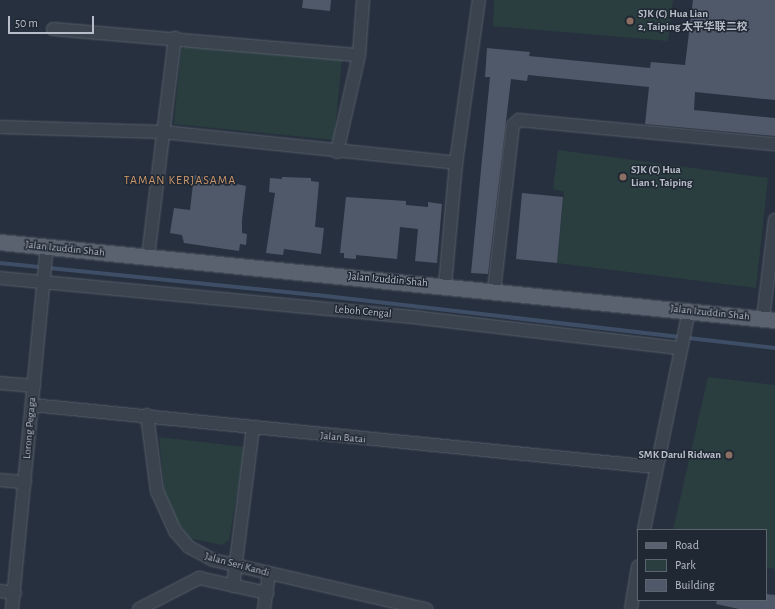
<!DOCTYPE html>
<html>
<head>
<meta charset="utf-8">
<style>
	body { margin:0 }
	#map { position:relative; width:775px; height:609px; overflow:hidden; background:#27303e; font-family:"Alegreya Sans","Noto Sans SC",sans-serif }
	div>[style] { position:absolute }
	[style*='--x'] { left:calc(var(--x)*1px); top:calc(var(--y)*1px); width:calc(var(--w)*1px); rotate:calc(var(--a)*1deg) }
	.green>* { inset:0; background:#2a3e40 }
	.stream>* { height:3.5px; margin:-1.75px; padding:0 1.75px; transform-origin:1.75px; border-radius:1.75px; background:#3e4e66 }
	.building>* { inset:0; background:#505969 }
	.roads { filter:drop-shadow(0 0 1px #565e69) drop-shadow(0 0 1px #565e69) }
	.minor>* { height:12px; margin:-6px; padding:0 6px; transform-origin:6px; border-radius:6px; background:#3b434f }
	.major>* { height:15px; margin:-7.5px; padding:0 7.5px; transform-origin:7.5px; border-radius:7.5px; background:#59626e }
	.dots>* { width:11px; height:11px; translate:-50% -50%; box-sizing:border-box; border:2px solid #202834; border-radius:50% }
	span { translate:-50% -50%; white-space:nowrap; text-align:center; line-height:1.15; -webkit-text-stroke:3px #202834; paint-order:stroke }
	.poi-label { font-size:11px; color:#b7bec9; font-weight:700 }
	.left { translate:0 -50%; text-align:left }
	.right { translate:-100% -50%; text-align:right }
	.street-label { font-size:11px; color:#b7bec9 }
	.neighbourhood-label { font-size:12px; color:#cf996c; letter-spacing:1px }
	.legend { position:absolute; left:637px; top:529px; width:130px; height:72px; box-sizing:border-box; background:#202834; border:1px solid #5c6470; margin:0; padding:5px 7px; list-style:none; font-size:12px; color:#b7bec9 }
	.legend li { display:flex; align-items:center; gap:8px; height:20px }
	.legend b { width:20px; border:1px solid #5c6470 }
	.scale { position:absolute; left:8px; top:16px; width:86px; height:18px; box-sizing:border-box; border:2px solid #b7bec9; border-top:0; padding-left:5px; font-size:12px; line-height:14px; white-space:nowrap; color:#b7bec9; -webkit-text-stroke:3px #202834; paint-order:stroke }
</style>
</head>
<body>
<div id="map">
	<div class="green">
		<div style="clip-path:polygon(494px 0,673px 0,668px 41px,493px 26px)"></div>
		<div style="clip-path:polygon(191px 43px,342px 58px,334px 140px,174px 124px,181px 50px)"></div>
		<div style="clip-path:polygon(558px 150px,768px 178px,756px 288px,557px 263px,564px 192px,553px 189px)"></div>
		<div style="clip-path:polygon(708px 377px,775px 385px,775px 569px,766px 567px,766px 530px,673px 530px)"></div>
		<div style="clip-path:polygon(159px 437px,245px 447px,229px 540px,222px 545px,189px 538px,173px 516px,165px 494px)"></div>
	</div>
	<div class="stream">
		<div style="--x:0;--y:263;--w:319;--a:5.8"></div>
		<div style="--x:317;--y:295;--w:461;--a:6.6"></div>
	</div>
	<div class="building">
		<div style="clip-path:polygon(303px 0,331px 0,330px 11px,302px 8px)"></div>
		<div style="clip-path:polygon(693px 0,775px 0,775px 100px,695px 92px,694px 110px,775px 118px,775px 136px,645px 124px,649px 87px,528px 75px,527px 81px,511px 79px,488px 274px,471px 273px,490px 77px,485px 77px,487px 48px,530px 52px,529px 56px,650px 68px,651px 62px,685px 65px)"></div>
		<div style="clip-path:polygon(194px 175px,246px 186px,242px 220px,242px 233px,247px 234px,246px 245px,240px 244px,239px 251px,184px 243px,182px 235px,170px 233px,174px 208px,190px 210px)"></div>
		<div style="clip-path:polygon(282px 177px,311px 178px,311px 181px,319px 182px,315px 227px,324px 228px,321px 254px,284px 249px,283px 255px,266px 253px,275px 193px,269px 192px,270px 178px,282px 179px)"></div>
		<div style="clip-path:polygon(522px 193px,563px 197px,557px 263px,516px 259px)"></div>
		<div style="clip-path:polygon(346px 197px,406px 201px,406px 205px,428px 207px,428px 202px,442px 204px,437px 263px,415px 261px,418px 229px,400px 227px,397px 259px,356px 255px,356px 259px,344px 258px,344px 253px,340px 253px)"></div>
		<div style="clip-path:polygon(766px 594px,775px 595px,775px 609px,739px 609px,716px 604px,717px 600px,766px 600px)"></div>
	</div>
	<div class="roads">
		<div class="minor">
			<div style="--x:53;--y:29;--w:307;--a:4.9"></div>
			<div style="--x:0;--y:127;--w:163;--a:1.8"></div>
			<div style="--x:163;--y:132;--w:295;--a:6"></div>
			<div style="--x:337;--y:152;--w:99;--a:-77.2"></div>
			<div style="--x:359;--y:55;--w:55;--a:-85.8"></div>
			<div style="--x:148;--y:257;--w:221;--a:-83"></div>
			<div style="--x:0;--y:278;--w:422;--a:5.4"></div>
			<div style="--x:420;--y:318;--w:263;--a:6.6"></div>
			<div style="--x:445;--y:286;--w:123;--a:-84.9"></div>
			<div style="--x:456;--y:163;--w:165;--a:-82"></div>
			<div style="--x:494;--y:291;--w:167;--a:-83.5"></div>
			<div style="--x:513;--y:125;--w:8;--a:-40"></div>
			<div style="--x:519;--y:120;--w:257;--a:5.4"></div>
			<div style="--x:763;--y:319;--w:100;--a:-83.1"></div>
			<div style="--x:0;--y:383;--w:34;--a:5"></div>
			<div style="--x:32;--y:405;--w:626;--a:5.68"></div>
			<div style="--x:147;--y:415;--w:77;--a:82.5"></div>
			<div style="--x:157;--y:491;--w:44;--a:65.8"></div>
			<div style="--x:175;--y:531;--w:21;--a:49"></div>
			<div style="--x:189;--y:547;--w:27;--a:28"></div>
			<div style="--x:213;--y:560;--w:219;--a:13"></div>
			<div style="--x:0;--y:480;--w:25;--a:5"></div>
			<div style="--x:644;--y:530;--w:224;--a:-78.4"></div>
			<div style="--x:233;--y:586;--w:159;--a:-82.8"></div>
			<div style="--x:0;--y:591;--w:15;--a:8"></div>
			<div style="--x:12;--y:609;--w:364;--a:-84.5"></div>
			<div style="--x:139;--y:609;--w:68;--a:-27.3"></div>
			<div style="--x:199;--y:578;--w:70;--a:12.4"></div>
			<div style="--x:264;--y:609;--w:36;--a:-82"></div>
			<div style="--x:631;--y:609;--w:43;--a:-80.5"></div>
		</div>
		<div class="major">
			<div style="--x:0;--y:242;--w:779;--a:5.75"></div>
		</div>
	</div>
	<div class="dots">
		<div style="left:630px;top:21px;background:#8d6e63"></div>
		<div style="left:623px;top:177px;background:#8d6e63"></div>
		<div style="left:729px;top:455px;background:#8d6e63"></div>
	</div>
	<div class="poi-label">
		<span class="left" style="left:638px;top:21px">SJK (C) Hua Lian<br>2, Taiping 太平华联二校</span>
		<span class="left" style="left:631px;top:177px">SJK (C) Hua<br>Lian 1, Taiping</span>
		<span class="right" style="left:721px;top:455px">SMK Darul Ridwan</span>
	</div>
	<div class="street-label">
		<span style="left:65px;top:249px;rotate:6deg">Jalan Izuddin Shah</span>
		<span style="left:388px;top:280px;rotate:5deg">Jalan Izuddin Shah</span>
		<span style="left:363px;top:312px;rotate:5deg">Leboh Cengal</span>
		<span style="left:710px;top:313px;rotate:6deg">Jalan Izuddin Shah</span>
		<span style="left:30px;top:428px;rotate:-85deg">Lorong Pegaga</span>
		<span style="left:343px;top:438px;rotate:5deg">Jalan Batai</span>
		<span style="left:237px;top:565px;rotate:15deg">Jalan Seri Kandi</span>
	</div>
	<div class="neighbourhood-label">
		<span style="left:180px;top:181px">TAMAN KERJASAMA</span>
	</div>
	<ul class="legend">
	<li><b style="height:5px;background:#59626e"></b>Road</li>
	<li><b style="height:11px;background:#2a3e40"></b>Park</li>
	<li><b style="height:11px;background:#505969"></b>Building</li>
	</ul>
	<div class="scale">50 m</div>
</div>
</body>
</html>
